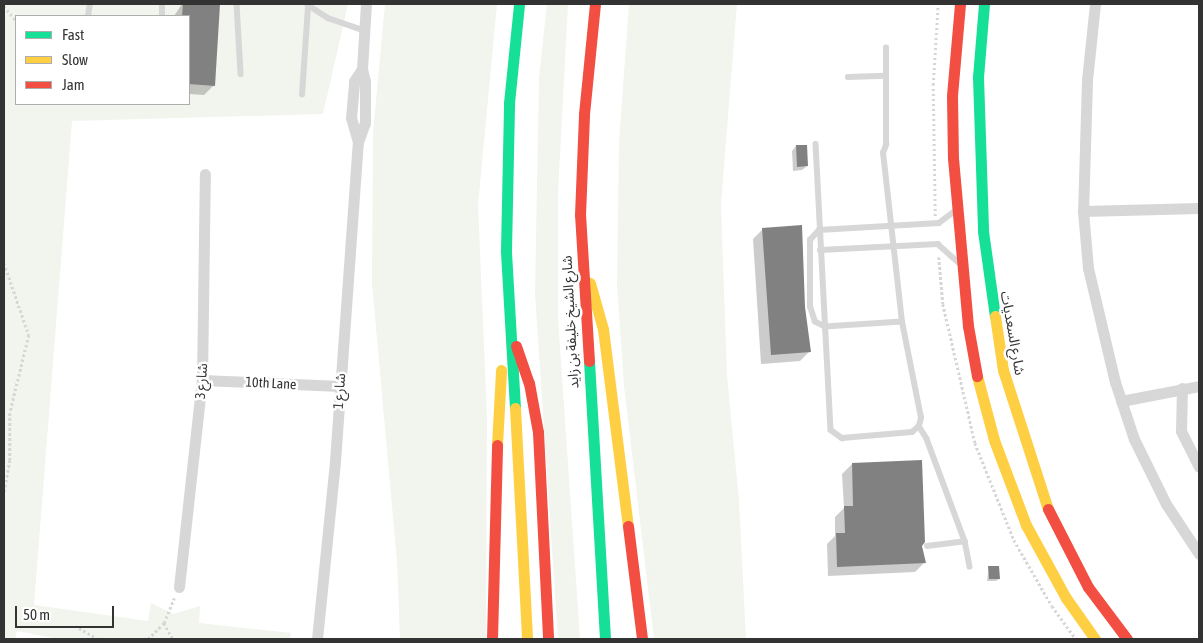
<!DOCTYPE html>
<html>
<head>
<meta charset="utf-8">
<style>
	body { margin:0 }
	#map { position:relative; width:1203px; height:643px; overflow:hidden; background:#fff; font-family:"Asap Condensed","Noto Sans Arabic",sans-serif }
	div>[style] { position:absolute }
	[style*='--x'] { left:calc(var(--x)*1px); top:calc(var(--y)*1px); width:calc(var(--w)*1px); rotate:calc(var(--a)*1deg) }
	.green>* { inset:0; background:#f1f5ed }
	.shadow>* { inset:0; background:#0003 }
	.building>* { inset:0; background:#818181 }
	.path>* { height:2.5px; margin-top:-1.25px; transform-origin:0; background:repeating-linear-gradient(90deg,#d6d6d6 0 2.5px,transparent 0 5px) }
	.lane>* { height:5.5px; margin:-2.75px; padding:0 2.75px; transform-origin:2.75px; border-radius:2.75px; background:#d7d7d7 }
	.street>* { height:11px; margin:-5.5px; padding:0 5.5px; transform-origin:5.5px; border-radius:5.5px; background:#d7d7d7 }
	.fast>* { height:11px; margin:-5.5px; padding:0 5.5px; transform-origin:5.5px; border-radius:5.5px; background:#16e098 }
	.slow>* { height:11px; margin:-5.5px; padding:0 5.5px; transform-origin:5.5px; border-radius:5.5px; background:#ffcf43 }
	.jam>* { height:11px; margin:-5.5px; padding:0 5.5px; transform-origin:5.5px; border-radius:5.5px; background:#f24e42 }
	span { translate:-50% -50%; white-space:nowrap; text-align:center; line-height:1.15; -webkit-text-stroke:5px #fff; paint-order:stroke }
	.street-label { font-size:14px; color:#333 }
	.frame { position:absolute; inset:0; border:5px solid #333; pointer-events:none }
	.legend { position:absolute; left:15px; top:15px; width:175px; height:90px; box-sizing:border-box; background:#fff; border:1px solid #adadad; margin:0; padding:6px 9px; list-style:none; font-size:15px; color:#333 }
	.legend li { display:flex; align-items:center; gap:10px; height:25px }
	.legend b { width:25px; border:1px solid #adadad }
	.scale { position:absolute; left:15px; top:606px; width:99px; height:22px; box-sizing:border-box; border:2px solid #333; border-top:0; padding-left:6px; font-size:15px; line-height:18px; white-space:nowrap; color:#333; -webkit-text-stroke:4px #fff; paint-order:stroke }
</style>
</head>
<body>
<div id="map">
	<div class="green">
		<div style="clip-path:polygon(evenodd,4px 4px,348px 4px,323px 114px,72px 121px,34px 605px,148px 621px,151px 603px,173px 614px,200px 606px,199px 623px,291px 633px,290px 639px,58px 639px,17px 631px,15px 639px,4px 639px,4px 4px,16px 16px,189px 16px,189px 104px,16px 104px,16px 16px)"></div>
		<div style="clip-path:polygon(385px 4px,497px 4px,478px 205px,487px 415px,486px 639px,400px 639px,397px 562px,372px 283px,373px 133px)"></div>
		<div style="clip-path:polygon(547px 4px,568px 4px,558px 193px,558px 318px,580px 639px,558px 639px,535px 294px,539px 78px)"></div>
		<div style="clip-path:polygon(629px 4px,737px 4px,721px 204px,727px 375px,739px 501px,746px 639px,654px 639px,624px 386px,617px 284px,619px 143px)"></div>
	</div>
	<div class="shadow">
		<div style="clip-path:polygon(182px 4px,219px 4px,214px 85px,204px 95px,189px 94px,189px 16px,174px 16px)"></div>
		<div style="clip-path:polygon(796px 146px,807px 166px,802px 170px,793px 171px,792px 151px)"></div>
		<div style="clip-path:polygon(763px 229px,804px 307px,810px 351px,800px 361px,761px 364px,753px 239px)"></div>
		<div style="clip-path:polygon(852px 464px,921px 546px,924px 563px,915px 572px,828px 576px,827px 544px,835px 536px,835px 517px,844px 508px,842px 474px)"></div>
		<div style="clip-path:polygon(989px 567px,999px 579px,996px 581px,987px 581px)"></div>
	</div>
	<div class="building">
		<div style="clip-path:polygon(183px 4px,220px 4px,215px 86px,189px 84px,189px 16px,182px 16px)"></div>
		<div style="clip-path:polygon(796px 145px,807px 145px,808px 166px,797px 167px)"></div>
		<div style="clip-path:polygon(802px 225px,805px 307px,811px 352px,771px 355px,762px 228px)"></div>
		<div style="clip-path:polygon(922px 460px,925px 542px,922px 546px,926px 563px,837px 567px,836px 533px,845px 533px,844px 506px,853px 506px,852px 463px)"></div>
		<div style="clip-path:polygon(988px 566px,999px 566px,1000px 579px,989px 579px)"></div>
	</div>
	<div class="path">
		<div style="--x:4;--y:6;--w:19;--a:51"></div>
		<div style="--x:935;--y:216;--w:131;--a:-90.9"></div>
		<div style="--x:933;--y:85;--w:81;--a:-86.5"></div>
		<div style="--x:939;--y:257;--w:47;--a:85.1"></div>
		<div style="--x:943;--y:304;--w:143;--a:77"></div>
		<div style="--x:975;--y:443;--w:105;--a:68.1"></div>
		<div style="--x:1014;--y:540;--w:76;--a:60.1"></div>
		<div style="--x:1052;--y:606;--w:41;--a:54"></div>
		<div style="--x:4;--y:263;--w:76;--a:70.9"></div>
		<div style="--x:29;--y:335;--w:80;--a:103.7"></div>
		<div style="--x:10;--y:413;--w:47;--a:90"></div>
		<div style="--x:10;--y:460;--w:34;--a:100"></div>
		<div style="--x:164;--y:623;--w:18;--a:61"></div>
		<div style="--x:79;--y:628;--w:22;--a:30"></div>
		<div style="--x:148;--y:639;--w:23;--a:-45"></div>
		<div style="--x:164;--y:623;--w:27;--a:-68"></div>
	</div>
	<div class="lane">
		<div style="--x:237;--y:4;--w:70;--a:86.7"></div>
		<div style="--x:308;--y:5;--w:24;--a:33"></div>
		<div style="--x:328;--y:18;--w:36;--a:19"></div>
		<div style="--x:88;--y:16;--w:12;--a:-81"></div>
		<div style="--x:162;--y:16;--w:12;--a:-90"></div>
		<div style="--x:848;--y:77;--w:38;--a:-2"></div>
		<div style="--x:302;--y:95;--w:89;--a:-86.1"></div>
		<div style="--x:816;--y:144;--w:286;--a:87"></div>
		<div style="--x:831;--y:430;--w:14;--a:36"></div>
		<div style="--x:842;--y:438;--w:70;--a:-4.9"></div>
		<div style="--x:912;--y:432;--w:9;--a:-41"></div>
		<div style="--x:919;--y:426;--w:8;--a:-76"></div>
		<div style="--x:921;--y:418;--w:98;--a:-101.2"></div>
		<div style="--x:902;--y:322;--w:170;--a:-96.4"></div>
		<div style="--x:883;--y:153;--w:9;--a:-69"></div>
		<div style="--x:886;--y:145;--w:97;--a:-90"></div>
		<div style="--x:820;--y:250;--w:118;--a:-2.9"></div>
		<div style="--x:938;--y:244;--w:27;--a:42"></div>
		<div style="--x:902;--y:322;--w:77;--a:176.3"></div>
		<div style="--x:825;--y:327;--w:11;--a:-153"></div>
		<div style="--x:815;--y:322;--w:16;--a:-108"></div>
		<div style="--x:810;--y:307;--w:67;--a:-90"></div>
		<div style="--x:810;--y:240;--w:13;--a:-48"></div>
		<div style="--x:819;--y:230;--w:120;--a:-3.3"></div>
		<div style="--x:939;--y:223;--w:20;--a:-37"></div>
		<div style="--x:919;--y:426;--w:15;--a:58"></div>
		<div style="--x:927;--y:439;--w:109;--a:69.6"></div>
		<div style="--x:965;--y:541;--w:26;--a:79"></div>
		<div style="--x:927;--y:546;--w:38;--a:-7"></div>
	</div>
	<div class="street">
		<div style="--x:1095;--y:4;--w:76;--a:96"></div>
		<div style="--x:1087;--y:80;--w:131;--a:91.7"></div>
		<div style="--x:1083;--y:211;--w:57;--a:85"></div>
		<div style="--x:1088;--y:268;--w:117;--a:76.7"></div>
		<div style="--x:1115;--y:382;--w:60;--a:71.6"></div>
		<div style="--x:1134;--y:439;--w:72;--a:63.8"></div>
		<div style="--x:1166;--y:504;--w:60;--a:56.6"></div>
		<div style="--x:358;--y:142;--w:25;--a:-106"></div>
		<div style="--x:351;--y:118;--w:37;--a:-85"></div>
		<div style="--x:354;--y:81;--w:14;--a:-56"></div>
		<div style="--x:1083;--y:211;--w:116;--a:-1.5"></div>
		<div style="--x:202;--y:380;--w:138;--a:2.5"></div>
		<div style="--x:1182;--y:388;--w:43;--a:91.3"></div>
		<div style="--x:1181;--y:431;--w:40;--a:63.4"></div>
		<div style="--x:1121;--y:401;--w:79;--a:-10.9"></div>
		<div style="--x:179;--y:587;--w:208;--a:-83.7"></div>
		<div style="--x:202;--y:380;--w:206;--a:-89.2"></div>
		<div style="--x:317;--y:639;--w:179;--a:-84.2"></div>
		<div style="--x:335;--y:461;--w:320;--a:-85.9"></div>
		<div style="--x:358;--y:142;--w:20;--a:-70"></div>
		<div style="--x:365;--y:123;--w:42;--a:-90"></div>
		<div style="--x:365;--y:81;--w:12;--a:-104"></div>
		<div style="--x:362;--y:69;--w:65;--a:-86.5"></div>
	</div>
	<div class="fast">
		<div style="--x:984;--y:4;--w:73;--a:94.7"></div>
		<div style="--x:978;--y:77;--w:154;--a:88.1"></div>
		<div style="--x:983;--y:231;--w:86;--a:82"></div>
		<div style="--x:589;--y:361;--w:278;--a:86.7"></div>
		<div style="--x:515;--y:408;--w:158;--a:-93.3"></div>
		<div style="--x:506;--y:250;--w:147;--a:-88.8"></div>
		<div style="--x:509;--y:103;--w:100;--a:-84.2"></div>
	</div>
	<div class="slow">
		<div style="--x:590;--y:283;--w:48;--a:74.2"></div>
		<div style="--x:603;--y:329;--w:199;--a:82.8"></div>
		<div style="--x:995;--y:316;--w:55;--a:81.6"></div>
		<div style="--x:1003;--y:370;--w:146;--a:72.1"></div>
		<div style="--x:977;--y:376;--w:66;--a:75.1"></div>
		<div style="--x:994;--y:440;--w:91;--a:69.4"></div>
		<div style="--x:1026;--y:525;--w:83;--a:61.3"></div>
		<div style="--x:1066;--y:598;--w:50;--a:54.7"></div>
		<div style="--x:515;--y:408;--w:231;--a:87"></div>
		<div style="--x:497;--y:445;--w:75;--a:-86.9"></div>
	</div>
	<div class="jam">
		<div style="--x:960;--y:4;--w:92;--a:95"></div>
		<div style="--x:952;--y:96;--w:62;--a:89.1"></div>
		<div style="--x:953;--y:158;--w:169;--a:84.9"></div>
		<div style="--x:968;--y:326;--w:51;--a:79.8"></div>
		<div style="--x:516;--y:346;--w:39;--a:71"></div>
		<div style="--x:529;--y:383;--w:50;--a:79.6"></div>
		<div style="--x:538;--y:432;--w:207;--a:87.2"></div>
		<div style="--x:589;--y:361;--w:146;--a:-93.5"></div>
		<div style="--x:580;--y:215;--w:101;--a:-87.7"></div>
		<div style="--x:584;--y:114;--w:111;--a:-84.3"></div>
		<div style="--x:1048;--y:509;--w:88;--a:62.9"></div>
		<div style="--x:1088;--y:587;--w:65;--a:53.1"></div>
		<div style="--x:628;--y:526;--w:114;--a:82.9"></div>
		<div style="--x:492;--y:639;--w:194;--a:-88.5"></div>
	</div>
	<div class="street-label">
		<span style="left:570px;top:322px;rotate:-93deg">شارع الشيخ خليفة بن زايد</span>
		<span style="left:1013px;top:333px;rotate:80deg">شارع السعديات</span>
		<span style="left:201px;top:381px;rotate:-86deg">شارع 3</span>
		<span style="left:271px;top:383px;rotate:3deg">10th Lane</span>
		<span style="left:339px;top:391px;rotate:-86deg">شارع 1</span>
	</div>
	<div class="frame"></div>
	<ul class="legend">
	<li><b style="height:6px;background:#16e098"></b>Fast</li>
	<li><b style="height:6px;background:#ffcf43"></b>Slow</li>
	<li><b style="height:6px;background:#f24e42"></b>Jam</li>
	</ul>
	<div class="scale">50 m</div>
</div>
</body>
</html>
